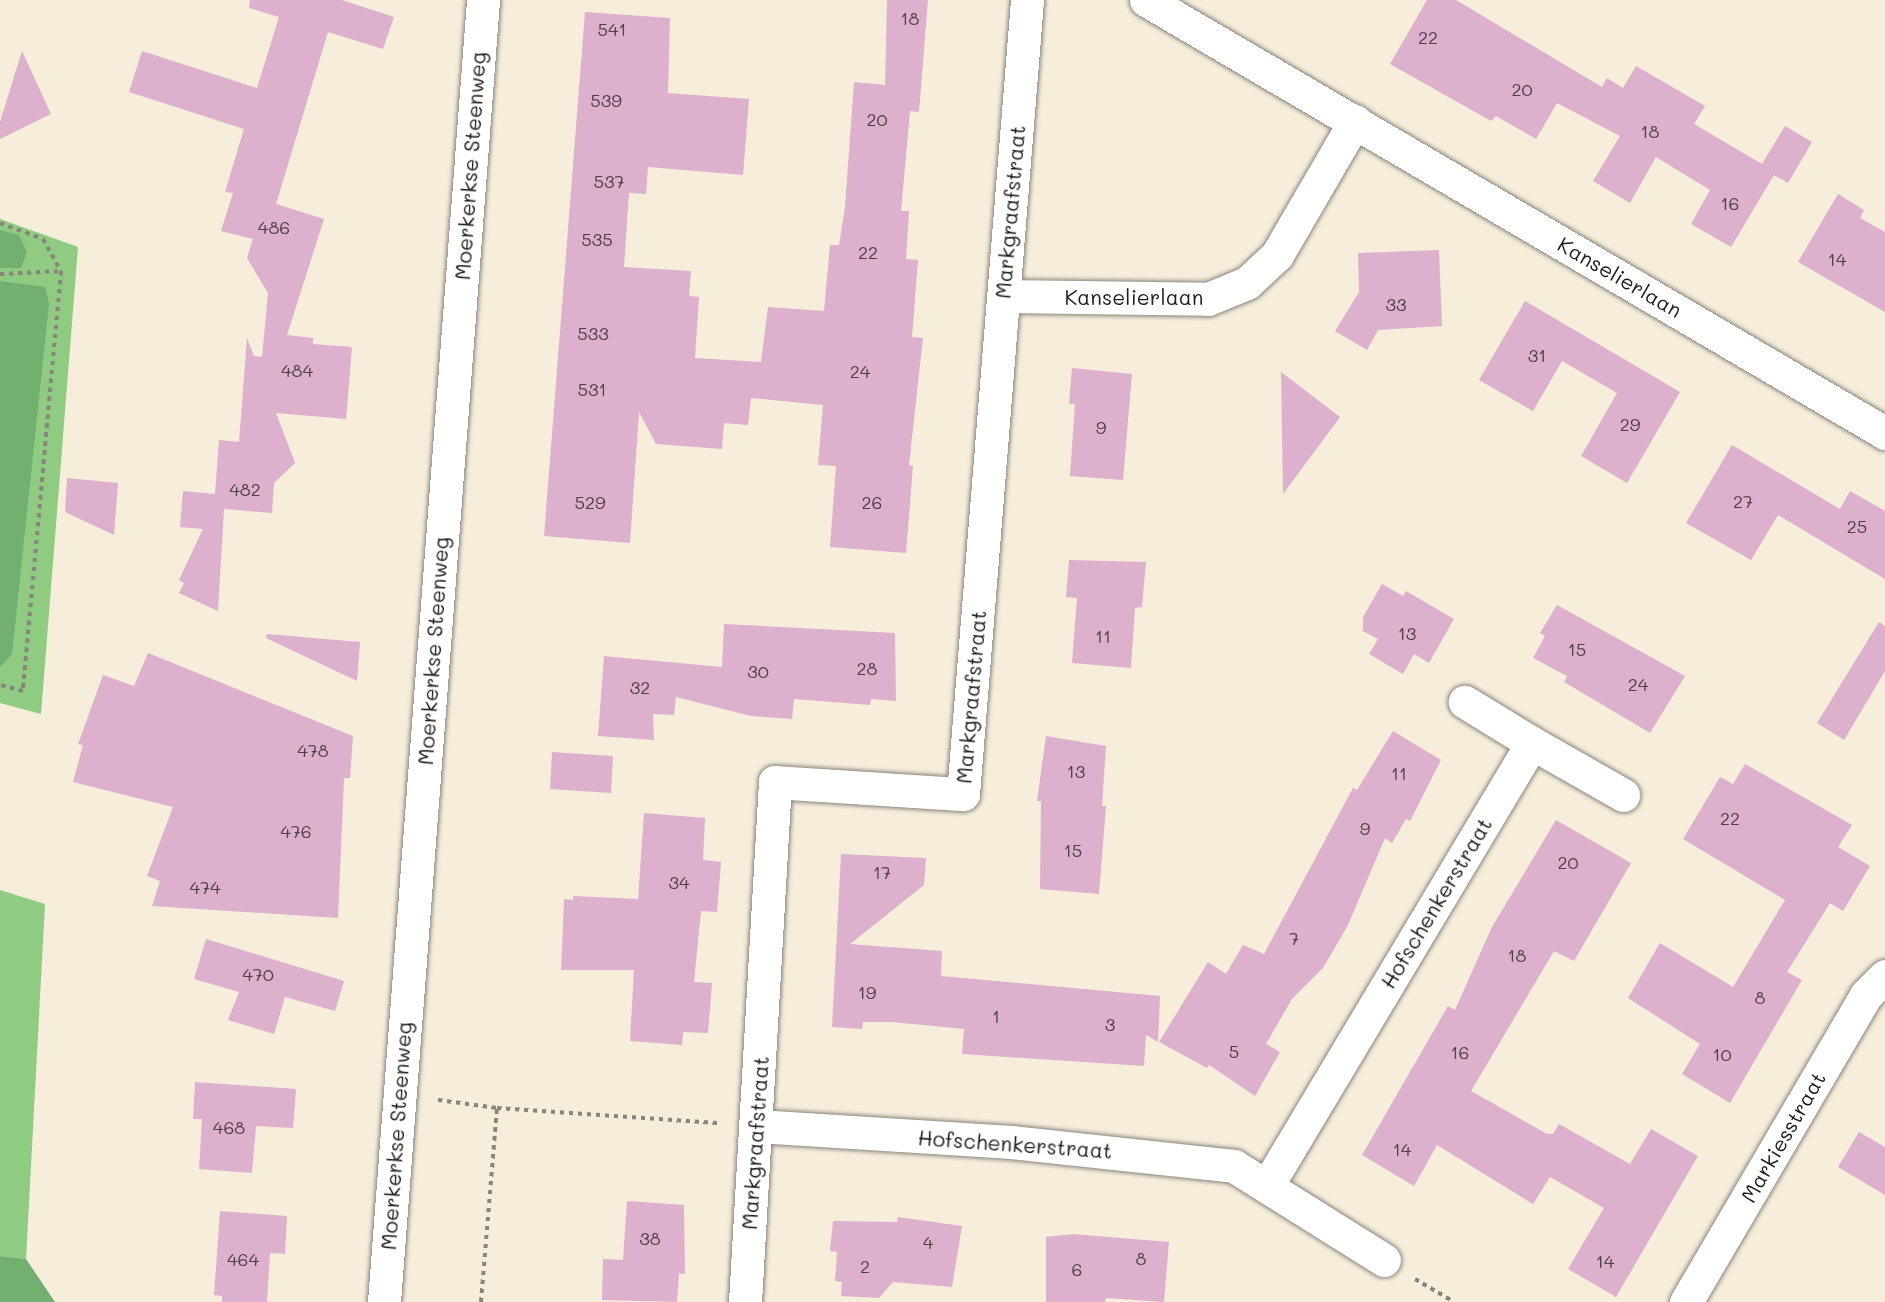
<!DOCTYPE html>
<html>
<head>
<meta charset="utf-8">
<style>
	body { margin:0 }
	#map { position:relative; width:1885px; height:1302px; overflow:hidden; background:#f6eddb; font-family:Mali,sans-serif }
	div>[style] { position:absolute }
	[style*='--x'] { left:calc(var(--x)*1px); top:calc(var(--y)*1px); width:calc(var(--w)*1px); rotate:calc(var(--a)*1deg) }
	.green>* { inset:0; background:#8fcb80 }
	.forest>* { inset:0; background:#73af6e }
	.building>* { inset:0; background:#ddb0cd }
	.path>* { height:4px; margin-top:-2px; transform-origin:0; background:repeating-linear-gradient(90deg,#89847c 0 4.5px,transparent 0 9px) }
	.roads { filter:drop-shadow(0 0 2px #89847c) drop-shadow(0 0 2px #89847c) }
	.minor>* { height:33px; margin:-16.5px; padding:0 16.5px; transform-origin:16.5px; border-radius:16.5px; background:#fff }
	.tertiary>* { height:33px; margin:-16.5px; padding:0 16.5px; transform-origin:16.5px; border-radius:16.5px; background:#fff }
	span { translate:-50% -50%; white-space:nowrap; text-align:center; line-height:1.15; -webkit-text-stroke:5px #fff; paint-order:stroke }
	.number-label { font-size:18px; color:#4c4148 }
	.number-label span { -webkit-text-stroke-width:0 }
	.street-label { font-size:21px; color:#1c1c1c }
</style>
</head>
<body>
<div id="map">
	<div class="green">
		<div style="clip-path:polygon(0 219px,78px 247px,41px 714px,0 703px)"></div>
		<div style="clip-path:polygon(0 890px,45px 904px,26px 1259px,0 1256px)"></div>
	</div>
	<div class="forest">
		<div style="clip-path:polygon(0 230px,19px 235px,27px 252px,21px 268px,0 268px)"></div>
		<div style="clip-path:polygon(0 281px,45px 287px,49px 304px,12px 654px,0 667px)"></div>
		<div style="clip-path:polygon(0 1256px,26px 1259px,55px 1302px,0 1302px)"></div>
	</div>
	<div class="building">
		<div style="clip-path:polygon(250px 0,342px 0,394px 17px,383px 49px,328px 32px,276px 204px,324px 219px,287px 335px,313px 338px,313px 344px,352px 347px,346px 419px,276px 413px,295px 463px,274px 483px,272px 513px,224px 509px,218px 611px,179px 593px,184px 583px,179px 580px,203px 529px,180px 527px,183px 491px,215px 494px,219px 440px,239px 442px,247px 338px,254px 356px,262px 357px,268px 293px,247px 258px,253px 239px,221px 231px,233px 193px,225px 192px,244px 129px,129px 92px,142px 51px,257px 88px,279px 17px,249px 8px)"></div>
		<div style="clip-path:polygon(887px 0,928px 0,919px 112px,910px 111px,901px 211px,909px 211px,906px 259px,918px 260px,912px 337px,923px 338px,909px 465px,913px 466px,906px 553px,830px 547px,836px 466px,818px 465px,823px 405px,751px 398px,748px 425px,724px 423px,722px 449px,656px 444px,639px 412px,630px 543px,544px 536px,585px 12px,670px 18px,668px 93px,749px 99px,743px 175px,648px 167px,646px 194px,629px 193px,624px 267px,691px 271px,689px 296px,699px 297px,695px 358px,761px 362px,768px 307px,824px 311px,830px 245px,839px 245px,845px 207px,854px 82px,885px 85px)"></div>
		<div style="clip-path:polygon(1427px 0,1456px 0,1602px 87px,1607px 78px,1623px 88px,1636px 66px,1705px 106px,1694px 124px,1762px 164px,1785px 126px,1812px 142px,1788px 183px,1774px 175px,1731px 247px,1691px 224px,1710px 190px,1656px 157px,1630px 203px,1593px 181px,1620px 136px,1557px 103px,1536px 139px,1496px 116px,1491px 121px,1390px 64px)"></div>
		<div style="clip-path:polygon(22px 51px,51px 114px,0 139px,0 122px)"></div>
		<div style="clip-path:polygon(1838px 194px,1864px 210px,1860px 218px,1885px 232px,1885px 312px,1798px 262px)"></div>
		<div style="clip-path:polygon(1439px 250px,1442px 326px,1378px 330px,1367px 350px,1335px 331px,1359px 292px,1358px 253px)"></div>
		<div style="clip-path:polygon(1525px 301px,1680px 392px,1627px 483px,1581px 456px,1617px 393px,1562px 361px,1533px 411px,1479px 380px)"></div>
		<div style="clip-path:polygon(1072px 368px,1132px 374px,1123px 480px,1070px 476px,1075px 404px,1069px 404px)"></div>
		<div style="clip-path:polygon(1281px 372px,1340px 417px,1283px 494px)"></div>
		<div style="clip-path:polygon(1732px 445px,1840px 509px,1850px 491px,1885px 511px,1885px 579px,1778px 515px,1751px 560px,1686px 523px)"></div>
		<div style="clip-path:polygon(67px 478px,118px 483px,114px 535px,65px 512px)"></div>
		<div style="clip-path:polygon(1069px 560px,1146px 562px,1142px 607px,1135px 608px,1131px 668px,1072px 663px,1077px 598px,1066px 597px)"></div>
		<div style="clip-path:polygon(1382px 584px,1403px 596px,1406px 591px,1454px 619px,1429px 663px,1414px 654px,1403px 674px,1369px 654px,1378px 639px,1363px 631px,1363px 617px)"></div>
		<div style="clip-path:polygon(1557px 605px,1685px 676px,1650px 733px,1564px 682px,1567px 676px,1533px 658px,1545px 636px,1540px 633px)"></div>
		<div style="clip-path:polygon(1879px 622px,1885px 626px,1885px 671px,1844px 740px,1817px 723px)"></div>
		<div style="clip-path:polygon(724px 624px,895px 633px,896px 701px,871px 699px,870px 705px,794px 699px,792px 719px,751px 716px,676px 697px,674px 715px,653px 714px,654px 740px,598px 736px,604px 656px,722px 667px)"></div>
		<div style="clip-path:polygon(267px 634px,360px 642px,357px 681px,266px 638px)"></div>
		<div style="clip-path:polygon(148px 653px,353px 736px,350px 778px,344px 778px,338px 918px,152px 906px,160px 881px,147px 876px,173px 807px,73px 782px,83px 745px,78px 744px,103px 675px,134px 686px)"></div>
		<div style="clip-path:polygon(1393px 731px,1441px 760px,1410px 821px,1406px 819px,1392px 843px,1385px 838px,1348px 925px,1323px 968px,1292px 999px,1266px 1044px,1280px 1052px,1255px 1096px,1209px 1065px,1207px 1068px,1159px 1042px,1208px 962px,1226px 974px,1243px 945px,1264px 954px,1353px 788px,1357px 790px)"></div>
		<div style="clip-path:polygon(1046px 736px,1106px 746px,1102px 806px,1106px 806px,1099px 894px,1040px 889px,1041px 801px,1037px 801px)"></div>
		<div style="clip-path:polygon(552px 752px,613px 756px,611px 793px,550px 789px)"></div>
		<div style="clip-path:polygon(1745px 764px,1852px 825px,1838px 847px,1870px 866px,1843px 911px,1830px 903px,1787px 972px,1802px 980px,1730px 1103px,1682px 1074px,1700px 1044px,1628px 998px,1660px 943px,1733px 987px,1785px 900px,1683px 839px,1720px 777px,1733px 784px)"></div>
		<div style="clip-path:polygon(644px 813px,705px 818px,703px 860px,721px 862px,717px 912px,701px 911px,694px 982px,712px 983px,708px 1033px,683px 1032px,682px 1045px,630px 1041px,634px 970px,561px 970px,564px 899px,573px 900px,573px 896px,638px 899px)"></div>
		<div style="clip-path:polygon(1556px 820px,1631px 863px,1574px 961px,1554px 951px,1471px 1091px,1547px 1134px,1553px 1134px,1559px 1124px,1630px 1164px,1651px 1129px,1698px 1156px,1616px 1297px,1568px 1269px,1604px 1208px,1550px 1177px,1533px 1204px,1437px 1145px,1414px 1186px,1362px 1155px,1448px 1006px,1455px 1010px,1492px 927px)"></div>
		<div style="clip-path:polygon(841px 854px,926px 858px,924px 885px,850px 944px,942px 951px,941px 976px,1160px 996px,1158px 1042px,1146px 1035px,1144px 1066px,962px 1054px,964px 1029px,892px 1022px,863px 1022px,862px 1029px,832px 1027px)"></div>
		<div style="clip-path:polygon(206px 939px,344px 981px,335px 1011px,285px 997px,274px 1034px,228px 1020px,239px 992px,194px 979px)"></div>
		<div style="clip-path:polygon(195px 1082px,296px 1089px,293px 1128px,256px 1126px,252px 1173px,199px 1169px,202px 1119px,193px 1119px)"></div>
		<div style="clip-path:polygon(1859px 1132px,1885px 1147px,1885px 1195px,1838px 1167px)"></div>
		<div style="clip-path:polygon(627px 1201px,684px 1205px,685px 1274px,679px 1273px,677px 1302px,602px 1300px,603px 1259px,623px 1260px)"></div>
		<div style="clip-path:polygon(220px 1211px,287px 1216px,285px 1254px,270px 1253px,267px 1302px,222px 1302px,222px 1296px,214px 1295px)"></div>
		<div style="clip-path:polygon(898px 1217px,962px 1226px,952px 1287px,893px 1282px,879px 1298px,841px 1296px,842px 1282px,835px 1281px,837px 1252px,830px 1251px,833px 1221px,897px 1222px)"></div>
		<div style="clip-path:polygon(1073px 1234px,1169px 1242px,1164px 1302px,1106px 1298px,1105px 1302px,1046px 1302px,1046px 1237px)"></div>
	</div>
	<div class="path">
		<div style="--x:0;--y:223;--w:46;--a:20.4"></div>
		<div style="--x:43;--y:239;--w:37;--a:61"></div>
		<div style="--x:0;--y:274;--w:61;--a:-2.8"></div>
		<div style="--x:61;--y:271;--w:422;--a:95.2"></div>
		<div style="--x:23;--y:691;--w:24;--a:-165"></div>
		<div style="--x:438;--y:1100;--w:60;--a:7.7"></div>
		<div style="--x:497;--y:1108;--w:221;--a:3.9"></div>
		<div style="--x:1415;--y:1279;--w:45;--a:30.5"></div>
		<div style="--x:481;--y:1302;--w:195;--a:-85.3"></div>
	</div>
	<div class="roads">
		<div class="minor">
			<div style="--x:1146;--y:0;--w:857;--a:30.37"></div>
			<div style="--x:1003;--y:296;--w:205;--a:0.8"></div>
			<div style="--x:1208;--y:299;--w:42;--a:-22.3"></div>
			<div style="--x:1247;--y:283;--w:41;--a:-43"></div>
			<div style="--x:1277;--y:255;--w:155;--a:-59.8"></div>
			<div style="--x:1532;--y:743;--w:105;--a:29.7"></div>
			<div style="--x:757;--y:1126;--w:255;--a:3.6"></div>
			<div style="--x:1011;--y:1142;--w:224;--a:6.1"></div>
			<div style="--x:1234;--y:1166;--w:177;--a:32.1"></div>
			<div style="--x:1267;--y:1186;--w:516;--a:-59.11"></div>
			<div style="--x:1532;--y:743;--w:79;--a:-148.5"></div>
			<div style="--x:745;--y:1302;--w:521;--a:-86.7"></div>
			<div style="--x:775;--y:782;--w:188;--a:3.7"></div>
			<div style="--x:963;--y:794;--w:797;--a:-85.39"></div>
			<div style="--x:1686;--y:1302;--w:356;--a:-59.6"></div>
			<div style="--x:1866;--y:995;--w:27;--a:-45"></div>
		</div>
		<div class="tertiary">
			<div style="--x:384;--y:1302;--w:1306;--a:-85.65"></div>
		</div>
	</div>
	<div class="number-label">
		<span style="left:910px;top:18px">18</span>
		<span style="left:612px;top:29px">541</span>
		<span style="left:1428px;top:37px">22</span>
		<span style="left:1522px;top:89px">20</span>
		<span style="left:606px;top:100px">539</span>
		<span style="left:877px;top:119px">20</span>
		<span style="left:1650px;top:131px">18</span>
		<span style="left:609px;top:181px">537</span>
		<span style="left:1730px;top:203px">16</span>
		<span style="left:274px;top:227px">486</span>
		<span style="left:597px;top:239px">535</span>
		<span style="left:868px;top:252px">22</span>
		<span style="left:1837px;top:259px">14</span>
		<span style="left:1396px;top:304px">33</span>
		<span style="left:593px;top:333px">533</span>
		<span style="left:1537px;top:355px">31</span>
		<span style="left:297px;top:370px">484</span>
		<span style="left:860px;top:371px">24</span>
		<span style="left:592px;top:389px">531</span>
		<span style="left:1630px;top:424px">29</span>
		<span style="left:1101px;top:427px">9</span>
		<span style="left:245px;top:489px">482</span>
		<span style="left:1743px;top:501px">27</span>
		<span style="left:590px;top:502px">529</span>
		<span style="left:872px;top:502px">26</span>
		<span style="left:1857px;top:526px">25</span>
		<span style="left:1407px;top:633px">13</span>
		<span style="left:1103px;top:636px">11</span>
		<span style="left:1577px;top:649px">15</span>
		<span style="left:867px;top:668px">28</span>
		<span style="left:758px;top:671px">30</span>
		<span style="left:1638px;top:684px">24</span>
		<span style="left:640px;top:687px">32</span>
		<span style="left:313px;top:750px">478</span>
		<span style="left:1076px;top:771px">13</span>
		<span style="left:1399px;top:773px">11</span>
		<span style="left:1730px;top:818px">22</span>
		<span style="left:1365px;top:828px">9</span>
		<span style="left:296px;top:831px">476</span>
		<span style="left:1073px;top:850px">15</span>
		<span style="left:1568px;top:862px">20</span>
		<span style="left:882px;top:872px">17</span>
		<span style="left:679px;top:882px">34</span>
		<span style="left:205px;top:887px">474</span>
		<span style="left:1294px;top:938px">7</span>
		<span style="left:1517px;top:955px">18</span>
		<span style="left:258px;top:974px">470</span>
		<span style="left:867px;top:992px">19</span>
		<span style="left:1760px;top:997px">8</span>
		<span style="left:996px;top:1016px">1</span>
		<span style="left:1110px;top:1024px">3</span>
		<span style="left:1234px;top:1051px">5</span>
		<span style="left:1460px;top:1052px">16</span>
		<span style="left:1722px;top:1054px">10</span>
		<span style="left:229px;top:1127px">468</span>
		<span style="left:1402px;top:1149px">14</span>
		<span style="left:650px;top:1238px">38</span>
		<span style="left:928px;top:1242px">4</span>
		<span style="left:1141px;top:1258px">8</span>
		<span style="left:243px;top:1259px">464</span>
		<span style="left:1605px;top:1261px">14</span>
		<span style="left:865px;top:1266px">2</span>
		<span style="left:1077px;top:1269px">6</span>
	</div>
	<div class="street-label">
		<span style="left:470px;top:166px;rotate:-86deg">Moerkerkse Steenweg</span>
		<span style="left:1010px;top:212px;rotate:-85deg">Markgraafstraat</span>
		<span style="left:1620px;top:277px;rotate:30deg">Kanselierlaan</span>
		<span style="left:1134px;top:297px">Kanselierlaan</span>
		<span style="left:433px;top:651px;rotate:-86deg">Moerkerkse Steenweg</span>
		<span style="left:971px;top:697px;rotate:-85deg">Markgraafstraat</span>
		<span style="left:1436px;top:903px;rotate:-59deg">Hofschenkerstraat</span>
		<span style="left:396px;top:1136px;rotate:-86deg">Moerkerkse Steenweg</span>
		<span style="left:1783px;top:1137px;rotate:-60deg">Markiesstraat</span>
		<span style="left:755px;top:1143px;rotate:-86deg">Markgraafstraat</span>
		<span style="left:1015px;top:1144px;rotate:4deg">Hofschenkerstraat</span>
	</div>
</div>
</body>
</html>
